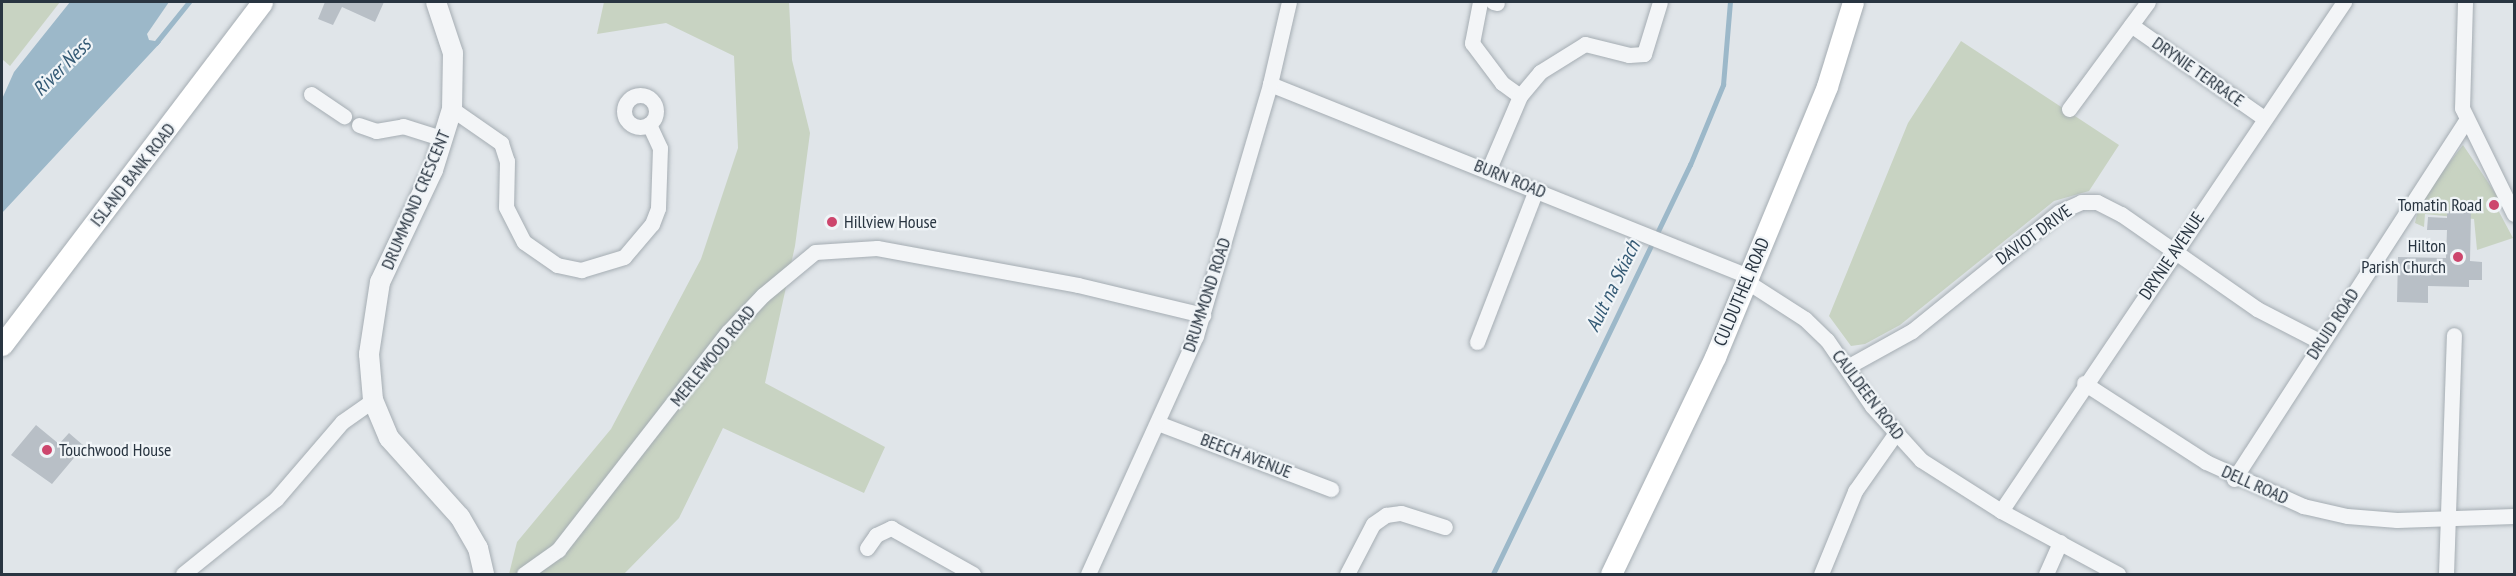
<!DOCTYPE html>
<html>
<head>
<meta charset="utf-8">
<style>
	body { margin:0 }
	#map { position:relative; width:2516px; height:576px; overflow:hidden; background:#e0e5e9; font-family:"PT Sans Narrow",sans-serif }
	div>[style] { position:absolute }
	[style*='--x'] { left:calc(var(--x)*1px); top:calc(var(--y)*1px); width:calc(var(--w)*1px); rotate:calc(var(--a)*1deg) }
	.green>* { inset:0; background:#c8d3c2 }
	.water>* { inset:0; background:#9cb8c9 }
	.stream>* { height:4.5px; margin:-2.25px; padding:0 2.25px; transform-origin:2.25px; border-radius:2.25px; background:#9cb8c9 }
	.building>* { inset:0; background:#b8bfc6 }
	.roads { filter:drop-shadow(0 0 2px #a5adb3) drop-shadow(0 0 2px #a5adb3) }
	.minor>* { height:15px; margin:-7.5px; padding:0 7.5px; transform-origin:7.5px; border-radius:7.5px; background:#f3f5f7 }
	.minor>.ring { margin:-7.5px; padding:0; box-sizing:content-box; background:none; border:15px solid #f3f5f7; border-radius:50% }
	.tertiary>* { height:20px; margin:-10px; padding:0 10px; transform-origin:10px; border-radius:10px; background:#f3f5f7 }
	.secondary>* { height:21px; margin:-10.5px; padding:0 10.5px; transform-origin:10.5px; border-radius:10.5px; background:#fff }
	.dots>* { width:16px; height:16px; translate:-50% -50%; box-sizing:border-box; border:3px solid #f0f4f7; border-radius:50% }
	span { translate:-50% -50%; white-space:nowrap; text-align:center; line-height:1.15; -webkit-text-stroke:4.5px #f0f4f7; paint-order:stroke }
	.street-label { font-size:18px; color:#293541 }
	.poi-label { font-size:18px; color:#293541 }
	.right { translate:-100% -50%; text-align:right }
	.left { translate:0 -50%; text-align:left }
	.water-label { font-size:20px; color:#335974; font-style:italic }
	.frame { position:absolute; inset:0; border:3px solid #293541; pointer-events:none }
</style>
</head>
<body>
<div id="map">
	<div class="green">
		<div style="clip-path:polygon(2px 2px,60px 2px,10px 66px,2px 59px)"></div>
		<div style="clip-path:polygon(604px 2px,789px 2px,792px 60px,810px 133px,795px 246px,765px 383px,885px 447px,864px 493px,723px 428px,679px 518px,624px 574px,509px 574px,517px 542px,611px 429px,701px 259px,738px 148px,734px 56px,666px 23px,597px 34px)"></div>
		<div style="clip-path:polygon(1961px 41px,2119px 145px,2089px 191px,2054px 201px,1900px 325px,1865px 344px,1851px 346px,1829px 316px,1908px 123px)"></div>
		<div style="clip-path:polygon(2463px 145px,2500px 200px,2498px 210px,2513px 238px,2477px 250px,2474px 219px,2425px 214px,2424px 227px,2415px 223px,2420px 200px)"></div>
	</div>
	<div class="water">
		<div style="clip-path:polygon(70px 2px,169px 2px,147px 34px,149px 40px,161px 42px,2px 213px,2px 99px,14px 72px)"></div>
	</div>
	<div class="stream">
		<div style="--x:156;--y:43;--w:53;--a:-51.2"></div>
		<div style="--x:1493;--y:574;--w:454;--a:-64.3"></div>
		<div style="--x:1690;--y:165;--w:87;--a:-67.6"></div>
		<div style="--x:1723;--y:85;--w:83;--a:-85.2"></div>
	</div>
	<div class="building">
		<div style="clip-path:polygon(325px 2px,384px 2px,375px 22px,342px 7px,333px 25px,318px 19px)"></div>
		<div style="clip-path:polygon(2447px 211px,2471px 212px,2470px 261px,2482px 262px,2482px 280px,2469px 280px,2469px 287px,2428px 286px,2428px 303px,2397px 302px,2398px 257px,2446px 258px,2447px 230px,2427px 230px,2428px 217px,2447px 218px)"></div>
		<div style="clip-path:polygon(36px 425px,59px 444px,69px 433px,84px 446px,52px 484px,11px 455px)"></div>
	</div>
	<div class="roads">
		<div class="minor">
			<div style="--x:1480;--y:2;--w:42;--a:101"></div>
			<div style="--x:1472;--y:43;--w:50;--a:53.1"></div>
			<div style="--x:1502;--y:83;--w:22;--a:36"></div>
			<div style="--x:1493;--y:2;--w:4;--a:14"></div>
			<div style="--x:2465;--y:2;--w:106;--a:91.6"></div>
			<div style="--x:2462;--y:108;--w:118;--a:63.9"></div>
			<div style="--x:2131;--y:25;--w:162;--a:35"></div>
			<div style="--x:1270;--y:84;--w:515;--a:21.88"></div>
			<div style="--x:311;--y:94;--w:40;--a:34"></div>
			<div class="ring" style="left:624px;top:95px;width:17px;height:17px"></div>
			<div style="--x:452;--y:109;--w:60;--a:34.8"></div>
			<div style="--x:501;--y:143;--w:19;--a:72"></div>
			<div style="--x:507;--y:161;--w:46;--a:91.2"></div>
			<div style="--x:506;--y:207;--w:39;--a:63"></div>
			<div style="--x:524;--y:242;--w:40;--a:34.9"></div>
			<div style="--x:557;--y:265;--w:25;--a:12"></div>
			<div style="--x:581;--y:270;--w:45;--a:-16.8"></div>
			<div style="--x:624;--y:257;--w:43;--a:-49.7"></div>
			<div style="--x:652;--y:224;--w:17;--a:-69"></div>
			<div style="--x:658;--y:208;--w:60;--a:-88.1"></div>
			<div style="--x:660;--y:148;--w:26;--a:-115"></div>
			<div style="--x:2069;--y:109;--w:133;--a:-53.6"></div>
			<div style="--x:359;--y:125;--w:18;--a:19"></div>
			<div style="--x:376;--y:131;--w:27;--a:-10"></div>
			<div style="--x:403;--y:126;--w:43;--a:17.6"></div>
			<div style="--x:1488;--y:171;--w:82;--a:-66.9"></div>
			<div style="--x:1520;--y:96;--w:31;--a:-50"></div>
			<div style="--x:1540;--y:72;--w:53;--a:-31.9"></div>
			<div style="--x:1585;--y:44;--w:45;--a:14"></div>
			<div style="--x:1629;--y:55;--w:15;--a:-4"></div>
			<div style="--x:1644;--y:54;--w:54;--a:-72.9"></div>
			<div style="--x:1746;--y:281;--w:70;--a:32.8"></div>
			<div style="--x:1805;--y:319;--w:30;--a:44"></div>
			<div style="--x:1827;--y:340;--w:80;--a:55.7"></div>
			<div style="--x:1872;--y:406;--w:73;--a:47.8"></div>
			<div style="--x:1921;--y:460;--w:95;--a:32.5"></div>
			<div style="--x:2001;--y:511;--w:133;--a:28.3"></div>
			<div style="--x:1477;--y:342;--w:163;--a:-68.8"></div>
			<div style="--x:1847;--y:367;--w:74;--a:-29"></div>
			<div style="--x:1912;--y:331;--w:189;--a:-39"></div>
			<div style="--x:2059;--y:212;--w:24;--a:-24"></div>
			<div style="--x:2081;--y:202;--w:16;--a:0"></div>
			<div style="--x:2097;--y:202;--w:27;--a:27"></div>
			<div style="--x:2121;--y:214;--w:166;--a:34.9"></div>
			<div style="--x:2257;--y:309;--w:72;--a:27.3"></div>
			<div style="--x:2084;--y:383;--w:145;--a:32.9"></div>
			<div style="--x:2206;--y:462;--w:107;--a:24.4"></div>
			<div style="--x:2303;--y:506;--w:45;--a:12.8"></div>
			<div style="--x:2347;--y:516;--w:50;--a:4.6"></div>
			<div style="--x:2397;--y:520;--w:117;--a:-2"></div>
			<div style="--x:1160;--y:424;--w:183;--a:20.8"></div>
			<div style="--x:2234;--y:479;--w:427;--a:-57.1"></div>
			<div style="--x:2001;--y:511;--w:614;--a:-56.03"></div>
			<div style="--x:867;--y:548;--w:16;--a:-55"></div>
			<div style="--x:876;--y:535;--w:17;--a:-25"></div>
			<div style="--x:891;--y:528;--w:94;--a:29.3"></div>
			<div style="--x:183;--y:574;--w:119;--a:-38.9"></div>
			<div style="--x:276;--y:499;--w:101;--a:-49.4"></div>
			<div style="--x:342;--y:422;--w:38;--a:-35"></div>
			<div style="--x:524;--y:574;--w:42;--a:-35.2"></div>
			<div style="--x:558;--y:550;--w:276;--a:-52.1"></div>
			<div style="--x:728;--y:332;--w:51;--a:-46.6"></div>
			<div style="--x:763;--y:295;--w:67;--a:-39.6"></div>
			<div style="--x:815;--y:252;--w:62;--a:-3.7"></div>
			<div style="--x:877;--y:248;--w:204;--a:10.4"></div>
			<div style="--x:1078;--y:285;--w:129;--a:13.5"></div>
			<div style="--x:1088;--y:574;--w:261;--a:-65.6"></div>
			<div style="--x:1196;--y:336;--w:263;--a:-73.6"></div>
			<div style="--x:1270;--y:84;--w:84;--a:-77"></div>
			<div style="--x:1347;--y:574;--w:56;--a:-62.5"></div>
			<div style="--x:1373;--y:524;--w:16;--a:-35"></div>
			<div style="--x:1386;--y:515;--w:15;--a:-8"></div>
			<div style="--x:1401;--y:513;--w:46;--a:17.7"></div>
			<div style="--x:1821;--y:574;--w:90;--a:-67.7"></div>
			<div style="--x:1855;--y:491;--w:70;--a:-54.9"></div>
			<div style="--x:2046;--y:574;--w:35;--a:-66"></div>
			<div style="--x:2446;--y:574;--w:239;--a:-88.1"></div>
		</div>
		<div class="tertiary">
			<div style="--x:436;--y:2;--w:54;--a:71.6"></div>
			<div style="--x:453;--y:53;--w:56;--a:91"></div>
			<div style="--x:452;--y:109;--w:64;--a:107.3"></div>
			<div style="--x:433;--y:170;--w:124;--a:115.3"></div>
			<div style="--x:380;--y:282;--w:73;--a:98.7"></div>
			<div style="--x:369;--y:354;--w:46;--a:85"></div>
			<div style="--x:373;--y:400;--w:41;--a:67.2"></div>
			<div style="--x:389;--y:438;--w:106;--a:48.1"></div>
			<div style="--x:460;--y:517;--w:36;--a:60"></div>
			<div style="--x:478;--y:548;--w:27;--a:77"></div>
		</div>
		<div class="secondary">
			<div style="--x:2;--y:345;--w:430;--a:-52.8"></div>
			<div style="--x:1611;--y:574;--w:241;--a:-64.4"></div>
			<div style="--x:1715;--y:357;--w:293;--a:-67.5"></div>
			<div style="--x:1827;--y:86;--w:88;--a:-72.8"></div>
		</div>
	</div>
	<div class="dots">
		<div style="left:2494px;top:205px;background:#cd466d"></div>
		<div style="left:832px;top:222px;background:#cd466d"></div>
		<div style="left:2458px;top:257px;background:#cd466d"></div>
		<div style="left:47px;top:450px;background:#cd466d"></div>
	</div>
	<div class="street-label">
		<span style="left:2198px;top:72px;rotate:35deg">DRYNIE TERRACE</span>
		<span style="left:133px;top:175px;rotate:-52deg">ISLAND BANK ROAD</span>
		<span style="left:1510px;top:179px;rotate:22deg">BURN ROAD</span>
		<span style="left:416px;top:200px;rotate:-67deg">DRUMMOND CRESCENT</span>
		<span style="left:2034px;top:235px;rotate:-36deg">DAVIOT DRIVE</span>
		<span style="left:2172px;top:256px;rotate:-56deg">DRYNIE AVENUE</span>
		<span style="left:1742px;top:292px;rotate:-67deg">CULDUTHEL ROAD</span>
		<span style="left:1207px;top:295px;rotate:-72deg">DRUMMOND ROAD</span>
		<span style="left:2333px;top:324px;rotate:-57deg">DRUID ROAD</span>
		<span style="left:713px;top:356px;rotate:-51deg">MERLEWOOD ROAD</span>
		<span style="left:1868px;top:395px;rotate:53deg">CAULDEEN ROAD</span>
		<span style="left:1246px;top:456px;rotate:21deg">BEECH AVENUE</span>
		<span style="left:2255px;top:485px;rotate:24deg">DELL ROAD</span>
	</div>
	<div class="poi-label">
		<span class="right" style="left:2482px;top:205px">Tomatin Road</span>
		<span class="left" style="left:844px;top:222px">Hillview House</span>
		<span class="right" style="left:2446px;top:257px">Hilton<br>Parish Church</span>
		<span class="left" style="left:59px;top:450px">Touchwood House</span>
	</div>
	<div class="water-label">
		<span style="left:62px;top:67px;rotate:-45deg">River Ness</span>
		<span style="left:1613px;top:286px;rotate:-64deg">Ault na Skiach</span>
	</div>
	<div class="frame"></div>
</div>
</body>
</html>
